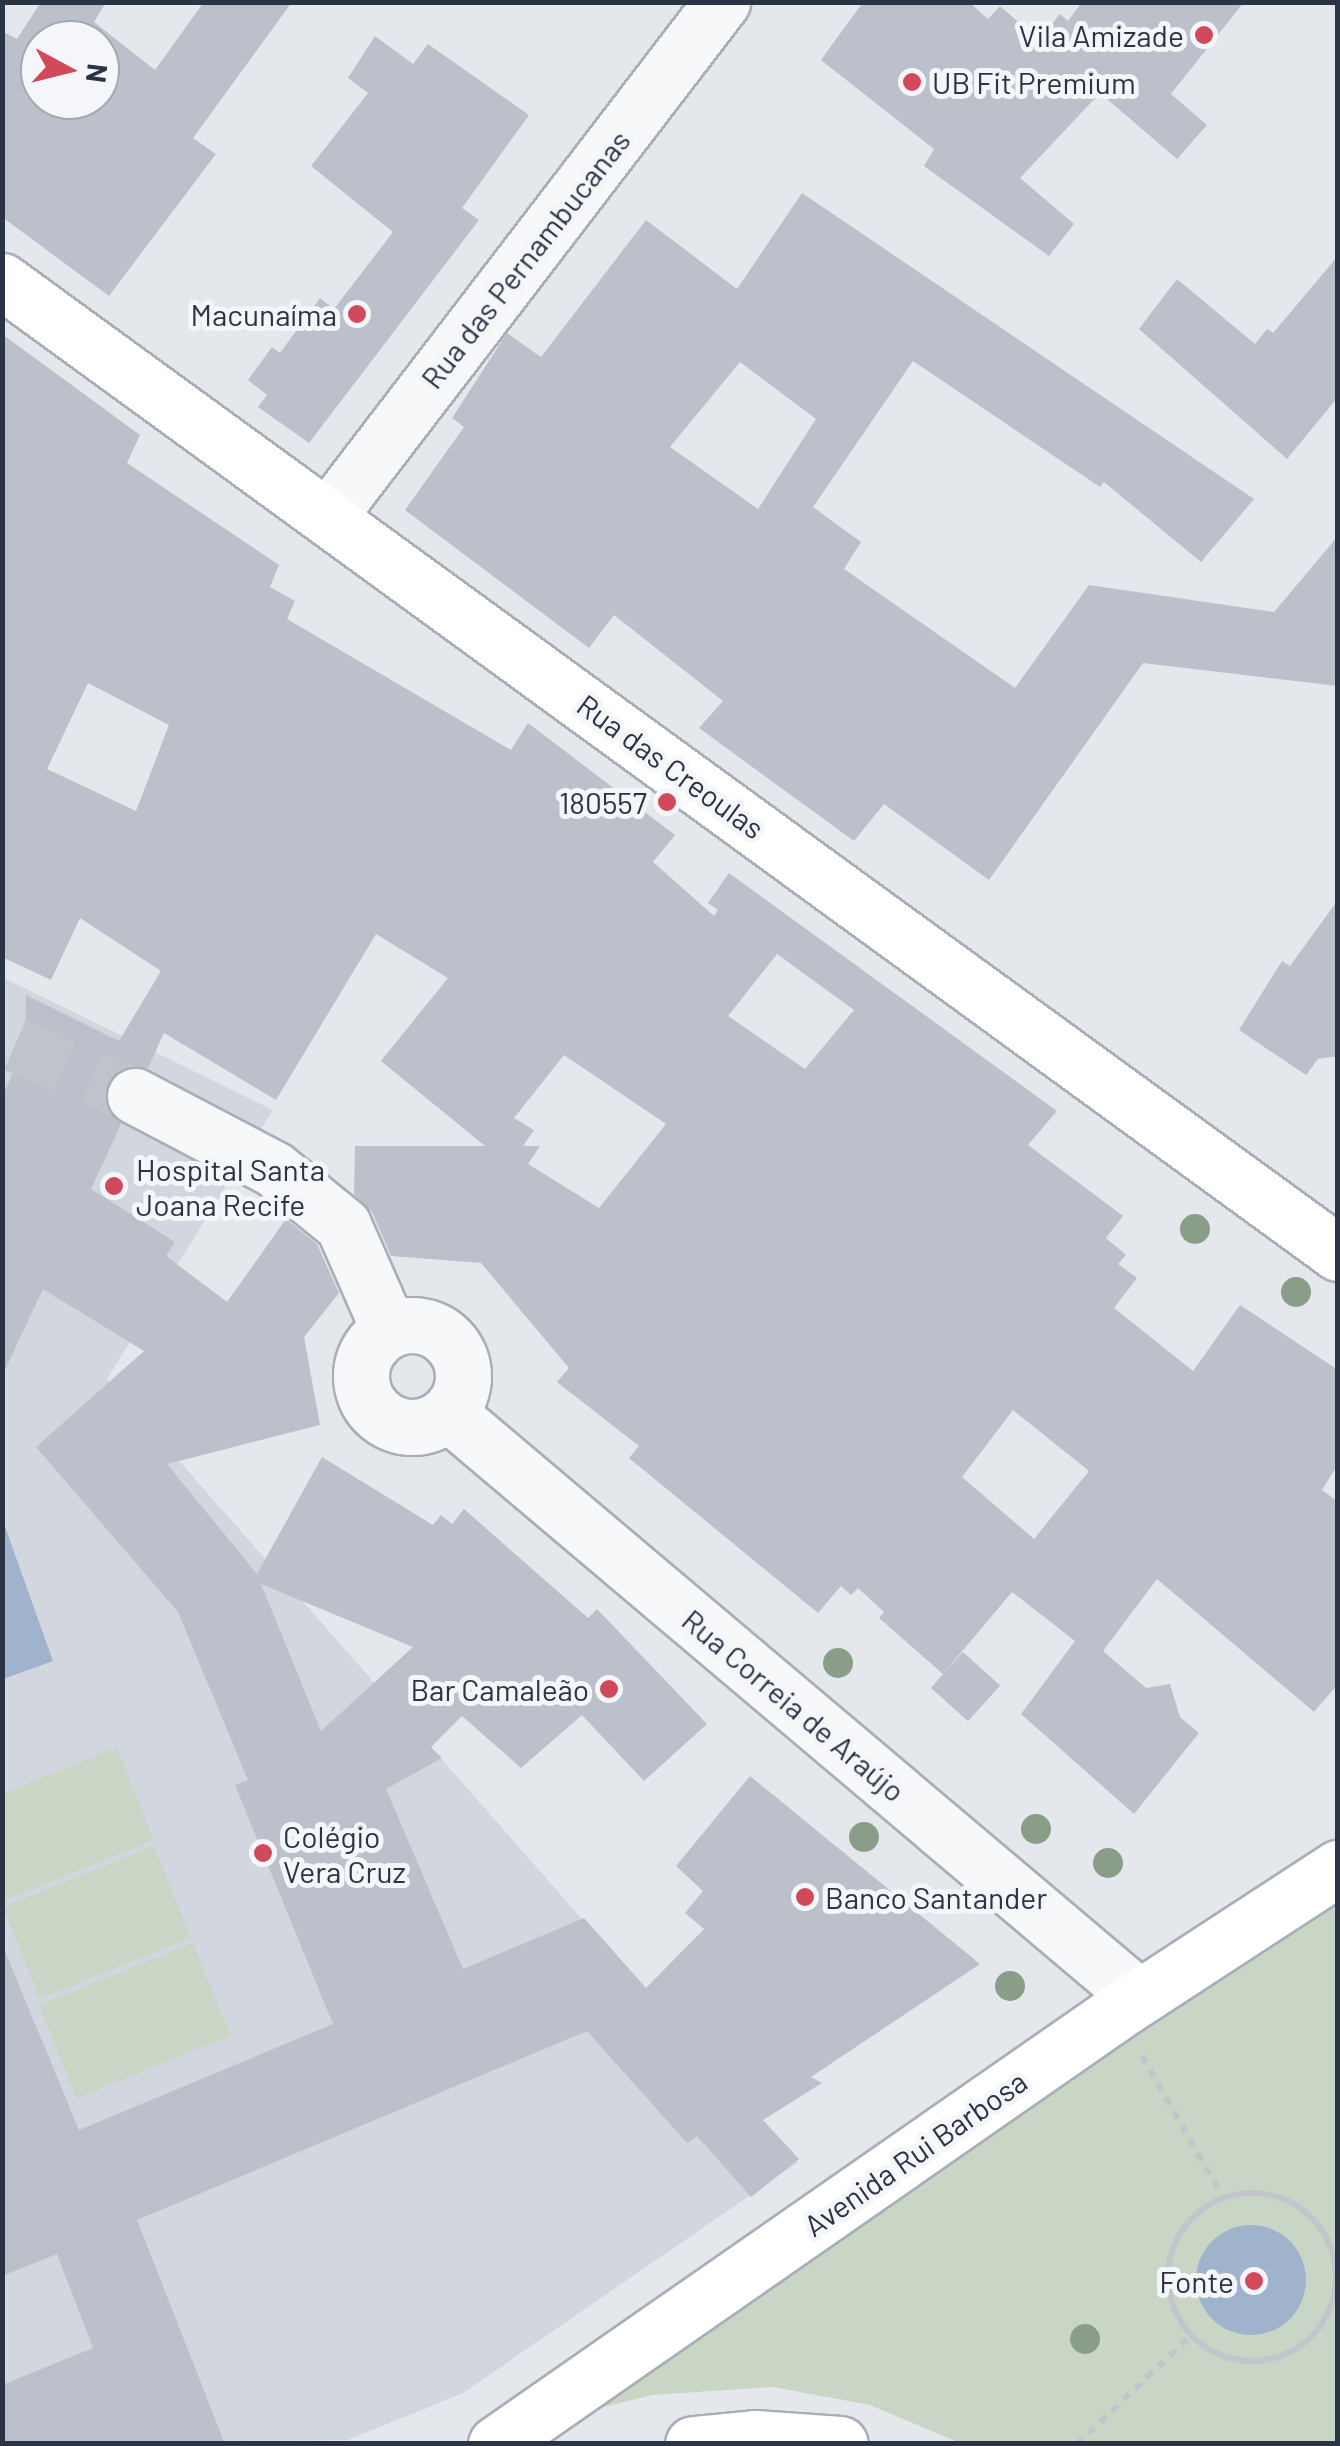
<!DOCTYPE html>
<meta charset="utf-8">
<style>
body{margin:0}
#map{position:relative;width:1340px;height:2446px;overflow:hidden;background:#e4e7ec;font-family:Barlow,sans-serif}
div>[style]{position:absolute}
.built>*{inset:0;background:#d2d6de}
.green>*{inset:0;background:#c9d6c5;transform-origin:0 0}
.water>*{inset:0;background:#9fb4cc}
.round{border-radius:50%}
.building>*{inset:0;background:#bbc0ca;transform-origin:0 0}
.minor-tunnel>*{height:55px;margin-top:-27.5px;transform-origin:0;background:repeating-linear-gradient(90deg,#bfc3cb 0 55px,transparent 0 83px)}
.path>*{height:6px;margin-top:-3px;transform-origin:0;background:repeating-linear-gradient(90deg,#c2c5cb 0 8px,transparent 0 16px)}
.path>.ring{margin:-3px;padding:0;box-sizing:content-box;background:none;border:6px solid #c2c5cb;border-radius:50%}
.roads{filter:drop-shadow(2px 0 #a9aeb7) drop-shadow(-2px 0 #a9aeb7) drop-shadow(0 2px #a9aeb7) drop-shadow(0 -2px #a9aeb7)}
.minor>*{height:55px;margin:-27.5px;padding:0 27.5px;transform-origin:27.5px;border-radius:27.5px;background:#f7f8fa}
.minor>.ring{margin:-27.5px;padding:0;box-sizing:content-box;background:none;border:55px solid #f7f8fa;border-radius:50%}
.major>*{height:55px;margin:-27.5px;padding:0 27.5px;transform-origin:27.5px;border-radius:27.5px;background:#fff}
.trees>*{width:30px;height:30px;margin:-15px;border-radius:50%;background:#899d89}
.dots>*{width:28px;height:28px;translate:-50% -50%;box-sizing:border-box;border:5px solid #f4f6f9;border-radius:50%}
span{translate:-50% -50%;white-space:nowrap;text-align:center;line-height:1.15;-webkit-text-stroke:10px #f4f6f9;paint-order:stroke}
.poi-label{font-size:30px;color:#2b3445}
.right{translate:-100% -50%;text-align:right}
.left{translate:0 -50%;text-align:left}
.street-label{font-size:30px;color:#2b3445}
.frame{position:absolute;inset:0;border:5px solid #2b3445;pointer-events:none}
.north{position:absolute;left:20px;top:20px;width:100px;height:100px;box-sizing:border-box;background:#f4f6f9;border:2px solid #a4a8b1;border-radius:50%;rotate:97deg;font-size:28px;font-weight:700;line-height:40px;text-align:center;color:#2b3445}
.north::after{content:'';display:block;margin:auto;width:35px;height:45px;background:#d1495b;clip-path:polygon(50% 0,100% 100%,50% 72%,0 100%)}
</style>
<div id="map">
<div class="built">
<div style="clip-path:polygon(2px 977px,273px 1110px,107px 1379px,797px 2163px,463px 2393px,348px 2440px,3px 2443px)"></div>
</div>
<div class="green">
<div style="clip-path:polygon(117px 1747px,154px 1840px,3px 1901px,3px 1794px)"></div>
<div style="left:154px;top:1846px;width:99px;height:163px;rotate:68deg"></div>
<div style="clip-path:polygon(1337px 1896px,1337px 2443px,960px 2443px,870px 2405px,773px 2387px,652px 2395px,568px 2416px)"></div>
<div style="left:193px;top:1943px;width:100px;height:166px;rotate:68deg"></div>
</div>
<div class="water">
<div style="clip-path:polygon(3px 1521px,53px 1661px,3px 1679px,2px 1679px)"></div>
<div class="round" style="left:1196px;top:2225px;width:110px;height:110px"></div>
</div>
<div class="building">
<div style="clip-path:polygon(evenodd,41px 2px,106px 2px,94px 22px,155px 70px,204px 2px,292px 2px,193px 138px,216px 154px,109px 296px,2px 217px,2px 31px,17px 39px,41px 2px,40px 40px,100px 40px,100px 100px,40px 100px,40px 40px)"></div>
<div style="clip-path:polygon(863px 2px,969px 2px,988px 19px,1000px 6px,1039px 40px,1060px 14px,1068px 21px,1082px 2px,1244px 2px,1171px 94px,1207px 125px,1177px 159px,1100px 93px,1020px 178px,1074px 224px,1049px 256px,924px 166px,934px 149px,821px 60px)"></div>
<div style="clip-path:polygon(375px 36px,413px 64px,428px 44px,529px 115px,462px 208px,479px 220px,309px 443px,258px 407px,267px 395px,248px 380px,272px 347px,280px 353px,320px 298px,334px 309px,393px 232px,311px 166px,368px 93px,348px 78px)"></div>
<div style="clip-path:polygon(evenodd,802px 193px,1254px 499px,1201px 562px,1104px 482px,1100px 487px,913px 361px,813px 507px,861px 542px,844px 569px,1015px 688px,1089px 585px,1274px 612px,1338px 536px,1338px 686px,1143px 663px,989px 880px,884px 804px,854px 841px,699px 728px,723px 701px,614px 615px,589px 648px,405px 510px,464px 427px,452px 418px,507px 333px,541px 357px,646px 220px,737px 289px,802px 193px,740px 362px,816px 419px,758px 509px,670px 447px,740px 362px)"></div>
<div style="clip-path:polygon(1338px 256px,1338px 397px,1287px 459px,1139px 329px,1177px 279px,1255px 344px,1267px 329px,1273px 333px)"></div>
<div style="clip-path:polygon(evenodd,2px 334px,140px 435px,127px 463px,279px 565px,270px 587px,295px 601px,287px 619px,511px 750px,528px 723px,675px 835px,653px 862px,714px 916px,718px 910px,708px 903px,729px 873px,1057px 1111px,1028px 1145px,1123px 1216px,1106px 1238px,1126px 1255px,1118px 1264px,1137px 1278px,1114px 1308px,1193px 1371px,1240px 1305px,1338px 1370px,1338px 1464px,1322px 1490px,1338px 1502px,1338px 1684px,1314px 1712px,1157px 1579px,1103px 1651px,1146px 1688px,1170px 1684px,1180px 1717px,1199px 1733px,1134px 1814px,1021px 1714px,1075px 1641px,1012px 1592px,943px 1674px,879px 1618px,884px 1612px,858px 1588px,851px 1595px,841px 1586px,818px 1613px,629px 1458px,639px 1446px,557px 1382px,569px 1368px,481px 1263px,391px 1256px,372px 1212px,354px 1194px,355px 1146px,485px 1146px,381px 1061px,448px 978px,376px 934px,276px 1100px,164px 1033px,148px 1068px,118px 1070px,104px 1098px,121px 1124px,91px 1189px,175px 1242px,166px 1256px,227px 1302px,286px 1219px,317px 1244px,339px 1293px,304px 1337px,320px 1425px,167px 1464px,257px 1574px,322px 1457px,433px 1525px,441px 1515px,452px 1524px,464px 1509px,588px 1618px,597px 1609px,707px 1724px,644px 1781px,582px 1715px,521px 1768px,462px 1716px,431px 1747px,442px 1758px,386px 1789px,463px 1969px,584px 1918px,646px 1988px,704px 1929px,685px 1913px,703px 1891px,676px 1866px,750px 1776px,980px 1964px,811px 2077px,822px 2083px,763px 2120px,799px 2159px,751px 2197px,697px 2136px,687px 2143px,587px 2031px,137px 2220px,225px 2444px,2px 2444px,2px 2385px,93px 2348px,57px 2254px,2px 2276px,2px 1944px,79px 2130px,333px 2024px,235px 1785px,248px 1780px,178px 1612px,36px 1447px,144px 1351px,43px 1289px,2px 1376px,2px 1096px,25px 1048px,26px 995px,119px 1041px,161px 971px,80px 918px,51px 980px,2px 957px,2px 334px,88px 683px,169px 725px,136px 811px,47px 769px,88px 683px,2px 334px,777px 954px,854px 1010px,805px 1069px,728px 1016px,777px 954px,2px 334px,564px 1055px,666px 1124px,599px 1208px,528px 1164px,540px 1146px,523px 1146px,534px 1130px,514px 1118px,564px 1055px,2px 334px,1013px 1410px,1089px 1471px,1034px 1539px,962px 1477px,1013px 1410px,2px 334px,261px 1584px,413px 1647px,321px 1731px,261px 1584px)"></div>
<div style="clip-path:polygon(1338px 900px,1338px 1056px,1318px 1059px,1306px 1075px,1239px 1030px,1282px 961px,1290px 966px)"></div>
<div style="left:963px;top:1652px;width:50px;height:48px;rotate:42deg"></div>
</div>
<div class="minor-tunnel">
<div style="left:15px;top:1044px;width:131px;rotate:23.4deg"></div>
</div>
<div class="path">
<div style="left:1142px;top:2056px;width:165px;rotate:60.2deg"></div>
<div class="ring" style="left:1168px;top:2193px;width:162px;height:162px"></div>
<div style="left:1077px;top:2444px;width:158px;rotate:-43.5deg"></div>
</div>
<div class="roads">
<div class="minor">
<div style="left:328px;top:516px;width:648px;rotate:-52.53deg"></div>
<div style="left:135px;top:1096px;width:157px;rotate:27.7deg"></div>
<div style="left:274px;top:1169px;width:89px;rotate:39.1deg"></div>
<div style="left:343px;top:1225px;width:115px;rotate:66.3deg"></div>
<div class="ring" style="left:361px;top:1325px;width:47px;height:47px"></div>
<div style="left:448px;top:1413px;width:905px;rotate:40.2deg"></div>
</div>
<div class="major">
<div style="left:2px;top:281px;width:1652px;rotate:36.04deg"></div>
<div style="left:496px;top:2444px;width:756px;rotate:-34.82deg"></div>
<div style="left:1117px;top:2012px;width:264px;rotate:-33.1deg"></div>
<div style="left:693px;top:2444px;width:62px;rotate:-5.5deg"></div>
<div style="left:755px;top:2438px;width:85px;rotate:4deg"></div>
</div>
</div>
<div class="trees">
<div style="left:1195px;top:1229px"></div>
<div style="left:1296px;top:1292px"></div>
<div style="left:838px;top:1663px"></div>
<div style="left:1036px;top:1829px"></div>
<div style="left:864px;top:1837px"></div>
<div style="left:1108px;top:1863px"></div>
<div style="left:1010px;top:1986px"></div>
<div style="left:1085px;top:2339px"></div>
</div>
<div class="dots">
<div style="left:1204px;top:35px;background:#d1495b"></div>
<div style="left:912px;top:82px;background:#d1495b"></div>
<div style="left:357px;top:314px;background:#d1495b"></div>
<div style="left:667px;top:802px;background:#d1495b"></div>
<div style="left:114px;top:1186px;background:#d1495b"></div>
<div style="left:609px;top:1689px;background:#d1495b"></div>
<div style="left:263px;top:1853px;background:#d1495b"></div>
<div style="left:805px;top:1897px;background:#d1495b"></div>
<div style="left:1254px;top:2281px;background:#d1495b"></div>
</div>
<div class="poi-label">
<span class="right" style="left:1184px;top:35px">Vila Amizade</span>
<span class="left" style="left:932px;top:82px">UB Fit Premium</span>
<span class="right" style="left:337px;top:314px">Macunaíma</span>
<span class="right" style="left:647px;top:802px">180557</span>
<span class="left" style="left:136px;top:1186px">Hospital Santa<br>Joana Recife</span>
<span class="right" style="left:589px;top:1689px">Bar Camaleão</span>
<span class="left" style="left:283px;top:1853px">Colégio<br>Vera Cruz</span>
<span class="left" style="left:825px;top:1897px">Banco Santander</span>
<span class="right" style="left:1234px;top:2281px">Fonte</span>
</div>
<div class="street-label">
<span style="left:525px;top:259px;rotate:-52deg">Rua das Pernambucanas</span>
<span style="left:671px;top:766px;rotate:36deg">Rua das Creoulas</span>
<span style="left:794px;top:1705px;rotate:40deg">Rua Correia de Araújo</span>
<span style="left:915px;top:2153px;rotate:-35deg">Avenida Rui Barbosa</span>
</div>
<div class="frame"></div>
<div class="north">N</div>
</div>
